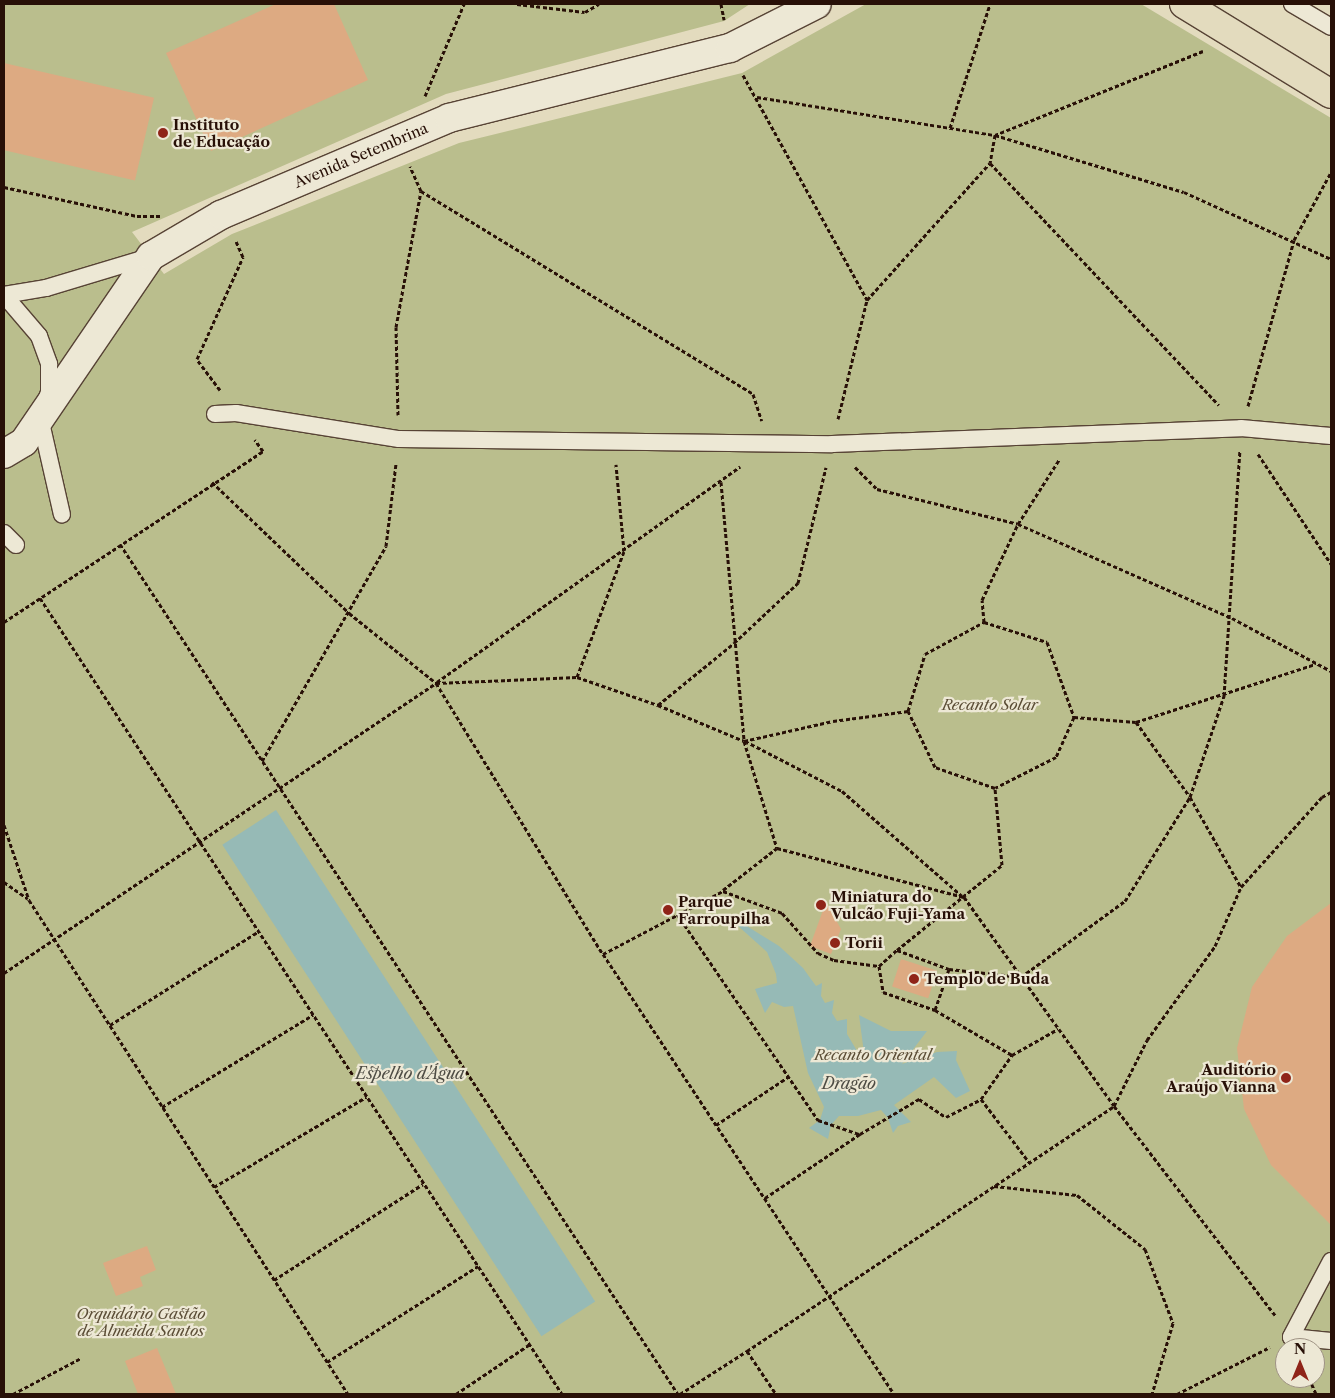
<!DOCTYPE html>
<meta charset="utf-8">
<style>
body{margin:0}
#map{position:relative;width:1335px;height:1398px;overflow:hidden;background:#e3dbbe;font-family:"Libre Caslon Text",serif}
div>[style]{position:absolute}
.green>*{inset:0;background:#babe8d}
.water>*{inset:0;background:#96bab6;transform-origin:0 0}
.building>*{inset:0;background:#ddaa82;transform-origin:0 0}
.path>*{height:3px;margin-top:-1.5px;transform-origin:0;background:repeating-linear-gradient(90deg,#281007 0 4px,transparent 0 6.5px)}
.roads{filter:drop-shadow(1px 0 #574335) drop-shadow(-1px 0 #574335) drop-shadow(0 1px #574335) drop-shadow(0 -1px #574335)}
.lane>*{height:16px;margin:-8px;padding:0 8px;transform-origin:8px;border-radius:8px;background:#ede8d5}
.secondary>*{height:28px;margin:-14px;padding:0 14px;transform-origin:14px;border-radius:14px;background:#ede8d5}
.primary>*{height:28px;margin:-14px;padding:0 14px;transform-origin:14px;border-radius:14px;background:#e3dbbe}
.dots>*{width:14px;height:14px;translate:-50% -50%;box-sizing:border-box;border:2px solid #ede8d5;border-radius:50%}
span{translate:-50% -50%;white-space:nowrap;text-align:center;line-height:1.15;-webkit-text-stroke:4.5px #ede8d5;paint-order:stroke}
.poi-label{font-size:15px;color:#281007;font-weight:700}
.left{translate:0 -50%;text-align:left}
.right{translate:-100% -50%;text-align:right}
.street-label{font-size:15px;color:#281007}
.park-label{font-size:15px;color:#5b4d36;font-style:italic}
.water-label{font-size:16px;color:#4e4c44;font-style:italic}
.frame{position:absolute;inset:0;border:5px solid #281007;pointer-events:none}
.north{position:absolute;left:1275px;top:1338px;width:50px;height:50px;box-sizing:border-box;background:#ede8d5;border:1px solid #9e9283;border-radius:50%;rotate:0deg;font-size:14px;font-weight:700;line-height:20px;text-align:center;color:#281007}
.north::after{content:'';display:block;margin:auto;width:18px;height:22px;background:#8f2418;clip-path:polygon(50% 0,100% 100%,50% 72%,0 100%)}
</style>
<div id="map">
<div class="green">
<div style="clip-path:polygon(evenodd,4px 4px,750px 4px,724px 21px,446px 94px,132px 232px,164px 274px,232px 234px,459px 143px,742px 73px,866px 4px,1141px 4px,1331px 118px,1331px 1394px,4px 1394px,4px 4px,1285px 1348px,1315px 1348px,1315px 1378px,1285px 1378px,1285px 1348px)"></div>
</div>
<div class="water">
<div style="left:276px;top:810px;width:586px;height:64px;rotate:57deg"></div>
<div style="clip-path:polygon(737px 925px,745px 925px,779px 946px,803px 968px,816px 986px,822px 983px,821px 996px,825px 1003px,834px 1000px,832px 1013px,837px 1021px,847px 1019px,847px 1034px,857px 1051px,864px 1053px,859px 1015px,891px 1031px,927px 1031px,902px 1064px,937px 1052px,957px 1051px,956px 1060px,970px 1091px,956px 1098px,934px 1077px,894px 1105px,911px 1122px,898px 1126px,893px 1133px,888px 1118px,881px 1110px,858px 1116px,839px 1116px,831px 1125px,828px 1139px,809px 1128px,820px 1120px,824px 1107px,808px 1073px,793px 1006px,784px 1007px,772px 1002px,765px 1013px,755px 989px,777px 983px,776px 974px,767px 952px)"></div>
</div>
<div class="building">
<div style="clip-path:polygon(276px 4px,334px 4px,368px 80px,211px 151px,166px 53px)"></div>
<div style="left:4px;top:63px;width:154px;height:85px;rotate:13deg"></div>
<div style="clip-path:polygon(826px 902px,841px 929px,831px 954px,810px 946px)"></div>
<div style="clip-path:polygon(1331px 903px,1331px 1225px,1271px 1165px,1244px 1109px,1237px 1048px,1252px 987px,1287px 936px)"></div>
<div style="left:901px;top:959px;width:38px;height:29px;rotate:18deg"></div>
<div style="clip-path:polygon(147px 1246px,156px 1270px,140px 1277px,143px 1286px,116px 1296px,103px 1263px)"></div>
<div style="clip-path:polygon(157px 1348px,176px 1394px,138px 1394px,125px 1361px)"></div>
</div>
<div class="path">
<div style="left:517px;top:4px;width:68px;rotate:6.7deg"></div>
<div style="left:585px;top:12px;width:16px;rotate:-30deg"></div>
<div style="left:721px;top:4px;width:16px;rotate:79deg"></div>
<div style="left:1203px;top:51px;width:224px;rotate:158deg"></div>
<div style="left:995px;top:135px;width:28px;rotate:100deg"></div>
<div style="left:990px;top:163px;width:333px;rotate:46.6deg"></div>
<div style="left:743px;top:75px;width:257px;rotate:61.1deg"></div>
<div style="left:425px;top:96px;width:100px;rotate:-67deg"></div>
<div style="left:757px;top:97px;width:241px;rotate:9.1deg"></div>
<div style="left:995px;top:135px;width:197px;rotate:16.8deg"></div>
<div style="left:1184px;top:192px;width:162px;rotate:24.5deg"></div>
<div style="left:950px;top:128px;width:130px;rotate:-72.1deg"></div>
<div style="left:4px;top:187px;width:136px;rotate:12.3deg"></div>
<div style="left:137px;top:216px;width:23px"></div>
<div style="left:421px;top:191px;width:389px;rotate:31.4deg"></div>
<div style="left:753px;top:394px;width:28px;rotate:72deg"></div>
<div style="left:220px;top:390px;width:39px;rotate:-127deg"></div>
<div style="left:197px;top:359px;width:112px;rotate:-65.7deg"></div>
<div style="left:243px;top:257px;width:17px;rotate:-114deg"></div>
<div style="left:1248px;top:406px;width:172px;rotate:-74.5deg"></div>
<div style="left:1294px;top:240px;width:77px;rotate:-61.4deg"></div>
<div style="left:398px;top:415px;width:88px;rotate:-91.3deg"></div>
<div style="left:396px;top:327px;width:138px;rotate:-79.6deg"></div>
<div style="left:421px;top:191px;width:27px;rotate:-114deg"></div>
<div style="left:838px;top:419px;width:122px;rotate:-76.3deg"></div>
<div style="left:867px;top:300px;width:184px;rotate:-48.1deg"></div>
<div style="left:1258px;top:454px;width:132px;rotate:56.4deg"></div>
<div style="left:855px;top:467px;width:31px;rotate:45deg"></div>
<div style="left:877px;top:489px;width:145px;rotate:13.9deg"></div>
<div style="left:1018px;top:524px;width:234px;rotate:23.7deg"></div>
<div style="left:1232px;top:618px;width:112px;rotate:28.2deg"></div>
<div style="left:212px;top:482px;width:190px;rotate:43.7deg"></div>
<div style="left:349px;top:613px;width:112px;rotate:38.8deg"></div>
<div style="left:436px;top:683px;width:318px;rotate:58.4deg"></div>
<div style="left:603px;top:954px;width:528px;rotate:56.52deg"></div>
<div style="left:721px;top:482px;width:260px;rotate:84.9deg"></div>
<div style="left:120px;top:544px;width:1017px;rotate:56.72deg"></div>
<div style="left:40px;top:598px;width:952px;rotate:56.74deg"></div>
<div style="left:4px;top:622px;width:310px;rotate:-33.4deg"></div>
<div style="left:263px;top:451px;width:14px;rotate:-126deg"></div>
<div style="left:984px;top:622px;width:66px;rotate:17.6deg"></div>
<div style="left:1047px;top:642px;width:80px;rotate:70.2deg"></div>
<div style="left:1074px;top:717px;width:44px;rotate:114.2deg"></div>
<div style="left:1056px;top:757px;width:68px;rotate:153.1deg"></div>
<div style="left:995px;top:788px;width:64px;rotate:-160.7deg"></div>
<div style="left:935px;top:767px;width:62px;rotate:-115.7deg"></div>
<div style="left:908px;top:711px;width:59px;rotate:-73.4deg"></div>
<div style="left:925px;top:654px;width:67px;rotate:-28.5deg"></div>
<div style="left:984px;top:622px;width:22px;rotate:-95deg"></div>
<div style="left:982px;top:600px;width:84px;rotate:-64.7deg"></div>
<div style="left:1018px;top:524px;width:76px;rotate:-57.4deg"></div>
<div style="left:577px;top:677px;width:134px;rotate:-69.5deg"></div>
<div style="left:624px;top:551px;width:87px;rotate:-95.3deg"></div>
<div style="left:437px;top:682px;width:372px;rotate:-35.4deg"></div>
<div style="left:658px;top:705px;width:98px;rotate:-39.2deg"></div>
<div style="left:734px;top:643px;width:88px;rotate:-43.2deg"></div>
<div style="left:798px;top:583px;width:119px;rotate:-76.4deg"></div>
<div style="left:1074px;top:717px;width:62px;rotate:4.6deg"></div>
<div style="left:1136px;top:722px;width:92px;rotate:54.2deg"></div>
<div style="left:1190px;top:797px;width:103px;rotate:60.5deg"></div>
<div style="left:1136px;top:722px;width:189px;rotate:-17.9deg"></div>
<div style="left:744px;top:741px;width:91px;rotate:-12.7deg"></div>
<div style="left:833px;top:721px;width:76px;rotate:-7.6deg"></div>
<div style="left:745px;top:741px;width:109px;rotate:27.3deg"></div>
<div style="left:842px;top:791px;width:159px;rotate:41.2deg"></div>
<div style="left:262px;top:761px;width:248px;rotate:-60deg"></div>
<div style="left:386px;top:546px;width:84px;rotate:-83.1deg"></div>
<div style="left:4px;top:825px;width:79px;rotate:71.6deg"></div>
<div style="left:29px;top:900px;width:588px;rotate:57.15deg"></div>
<div style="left:4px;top:882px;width:29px;rotate:35deg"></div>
<div style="left:723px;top:890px;width:68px;rotate:-37.9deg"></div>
<div style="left:677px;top:914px;width:250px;rotate:55.6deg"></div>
<div style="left:818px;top:1120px;width:43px;rotate:18.9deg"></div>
<div style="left:897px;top:950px;width:135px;rotate:-39deg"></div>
<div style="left:1002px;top:865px;width:77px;rotate:-95.2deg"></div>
<div style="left:603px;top:954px;width:136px;rotate:-27.7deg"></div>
<div style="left:723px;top:891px;width:63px;rotate:20.4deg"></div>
<div style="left:782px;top:913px;width:54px;rotate:48deg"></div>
<div style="left:818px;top:953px;width:17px;rotate:24deg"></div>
<div style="left:834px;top:960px;width:45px;rotate:7.6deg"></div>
<div style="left:879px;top:966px;width:26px;rotate:81deg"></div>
<div style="left:883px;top:992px;width:55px;rotate:19.1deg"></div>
<div style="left:935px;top:1010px;width:89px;rotate:30.3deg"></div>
<div style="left:879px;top:966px;width:24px;rotate:-42deg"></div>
<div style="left:897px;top:950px;width:55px;rotate:20.1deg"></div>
<div style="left:949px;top:969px;width:43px;rotate:108.9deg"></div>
<div style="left:949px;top:969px;width:72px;rotate:6.3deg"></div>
<div style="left:1021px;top:977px;width:129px;rotate:-36.2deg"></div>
<div style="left:1125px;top:901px;width:123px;rotate:-58deg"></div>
<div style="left:1190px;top:797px;width:107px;rotate:-71.4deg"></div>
<div style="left:1224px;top:696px;width:246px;rotate:-86.3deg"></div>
<div style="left:4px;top:973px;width:520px;rotate:-33.87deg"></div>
<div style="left:436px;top:683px;width:141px;rotate:-2.4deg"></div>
<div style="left:577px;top:677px;width:86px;rotate:19.1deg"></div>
<div style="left:658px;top:705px;width:93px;rotate:22.7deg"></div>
<div style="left:744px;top:741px;width:112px;rotate:72.9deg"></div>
<div style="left:777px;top:848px;width:193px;rotate:14.7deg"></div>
<div style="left:964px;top:897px;width:257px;rotate:54.3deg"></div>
<div style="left:1114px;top:1106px;width:264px;rotate:52.4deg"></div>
<div style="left:110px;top:1025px;width:176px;rotate:-32.2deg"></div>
<div style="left:981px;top:1099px;width:54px;rotate:-54.8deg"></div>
<div style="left:1012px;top:1055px;width:53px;rotate:-29.5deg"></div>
<div style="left:162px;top:1107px;width:177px;rotate:-31.4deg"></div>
<div style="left:716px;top:1125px;width:87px;rotate:-33.7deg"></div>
<div style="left:994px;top:1186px;width:83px;rotate:6.2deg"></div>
<div style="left:1077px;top:1195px;width:87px;rotate:38.5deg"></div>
<div style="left:1145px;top:1249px;width:79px;rotate:69.3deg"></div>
<div style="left:1173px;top:1323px;width:74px;rotate:106.5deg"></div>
<div style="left:214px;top:1187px;width:177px;rotate:-30.6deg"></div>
<div style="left:765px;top:1198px;width:115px;rotate:-34deg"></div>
<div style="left:860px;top:1134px;width:69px;rotate:-30.7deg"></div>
<div style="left:919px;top:1099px;width:32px;rotate:34deg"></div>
<div style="left:946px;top:1117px;width:39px;rotate:-27deg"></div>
<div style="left:981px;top:1099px;width:79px;rotate:52.7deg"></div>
<div style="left:274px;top:1280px;width:177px;rotate:-32.8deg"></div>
<div style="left:747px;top:1351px;width:441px;rotate:-33.7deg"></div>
<div style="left:1114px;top:1106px;width:74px;rotate:-63.4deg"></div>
<div style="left:1147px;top:1040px;width:116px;rotate:-54.1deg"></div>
<div style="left:1215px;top:946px;width:64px;rotate:-66.2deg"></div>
<div style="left:1241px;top:887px;width:121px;rotate:-48deg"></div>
<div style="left:1322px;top:797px;width:10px;rotate:-29deg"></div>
<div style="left:327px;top:1362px;width:179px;rotate:-32.4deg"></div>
<div style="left:1309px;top:1378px;width:17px;rotate:66deg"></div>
<div style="left:13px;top:1394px;width:77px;rotate:-27.9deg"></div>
<div style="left:456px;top:1394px;width:89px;rotate:-34deg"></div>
<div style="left:680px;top:1394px;width:80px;rotate:-32.7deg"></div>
<div style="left:747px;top:1351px;width:52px;rotate:56deg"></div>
<div style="left:1177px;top:1394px;width:104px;rotate:-26.8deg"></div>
</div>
<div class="roads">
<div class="lane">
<div style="left:1292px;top:4px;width:45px;rotate:30.5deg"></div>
<div style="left:4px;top:295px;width:54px;rotate:49.5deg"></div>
<div style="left:39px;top:336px;width:30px;rotate:70deg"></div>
<div style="left:49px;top:364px;width:28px;rotate:90deg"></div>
<div style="left:49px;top:392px;width:28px;rotate:109deg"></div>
<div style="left:40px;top:418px;width:99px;rotate:77.2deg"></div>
<div style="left:4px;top:295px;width:43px;rotate:-9.5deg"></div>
<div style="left:46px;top:288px;width:108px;rotate:-16.8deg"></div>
<div style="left:215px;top:414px;width:21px;rotate:-3deg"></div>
<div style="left:236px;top:413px;width:165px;rotate:9.1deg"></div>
<div style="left:399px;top:439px;width:433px;rotate:0.7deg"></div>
<div style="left:832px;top:444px;width:409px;rotate:-2.2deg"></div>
<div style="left:1241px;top:428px;width:90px;rotate:5.1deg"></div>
<div style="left:4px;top:533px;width:17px;rotate:45deg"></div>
<div style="left:1331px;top:1261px;width:86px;rotate:117.8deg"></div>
<div style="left:1291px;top:1337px;width:40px;rotate:5.7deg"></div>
</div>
<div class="secondary">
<div style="left:4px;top:454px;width:23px;rotate:-31deg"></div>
<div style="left:24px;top:442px;width:225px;rotate:-55.7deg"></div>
<div style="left:151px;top:256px;width:81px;rotate:-30.4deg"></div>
<div style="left:221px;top:215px;width:248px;rotate:-23deg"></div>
<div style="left:449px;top:118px;width:290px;rotate:-14deg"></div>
<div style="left:730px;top:48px;width:97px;rotate:-26.8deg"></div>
</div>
<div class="primary">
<div style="left:1184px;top:4px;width:172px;rotate:31.5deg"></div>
</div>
</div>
<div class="dots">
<div style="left:163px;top:133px;background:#8f2418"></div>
<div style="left:821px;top:905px;background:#8f2418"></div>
<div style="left:668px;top:910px;background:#8f2418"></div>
<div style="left:835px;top:943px;background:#8f2418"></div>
<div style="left:914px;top:979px;background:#8f2418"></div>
<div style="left:1286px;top:1078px;background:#8f2418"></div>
</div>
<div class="poi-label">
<span class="left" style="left:173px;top:133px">Instituto<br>de Educação</span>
<span class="left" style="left:831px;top:905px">Miniatura do<br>Vulcão Fuji-Yama</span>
<span class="left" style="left:678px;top:910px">Parque<br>Farroupilha</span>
<span class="left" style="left:845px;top:943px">Torii</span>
<span class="left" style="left:924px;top:979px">Templo de Buda</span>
<span class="right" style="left:1276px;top:1078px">Auditório<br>Araújo Vianna</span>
</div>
<div class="street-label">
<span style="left:361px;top:155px;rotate:-23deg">Avenida Setembrina</span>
</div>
<div class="park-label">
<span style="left:990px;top:705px">Recanto Solar</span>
<span style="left:873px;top:1055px">Recanto Oriental</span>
<span style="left:141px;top:1322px">Orquidário Gastão<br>de Almeida Santos</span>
</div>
<div class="water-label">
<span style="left:410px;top:1073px">Espelho d'Água</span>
<span style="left:849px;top:1083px">Dragão</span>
</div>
<div class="frame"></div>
<div class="north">N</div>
</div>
